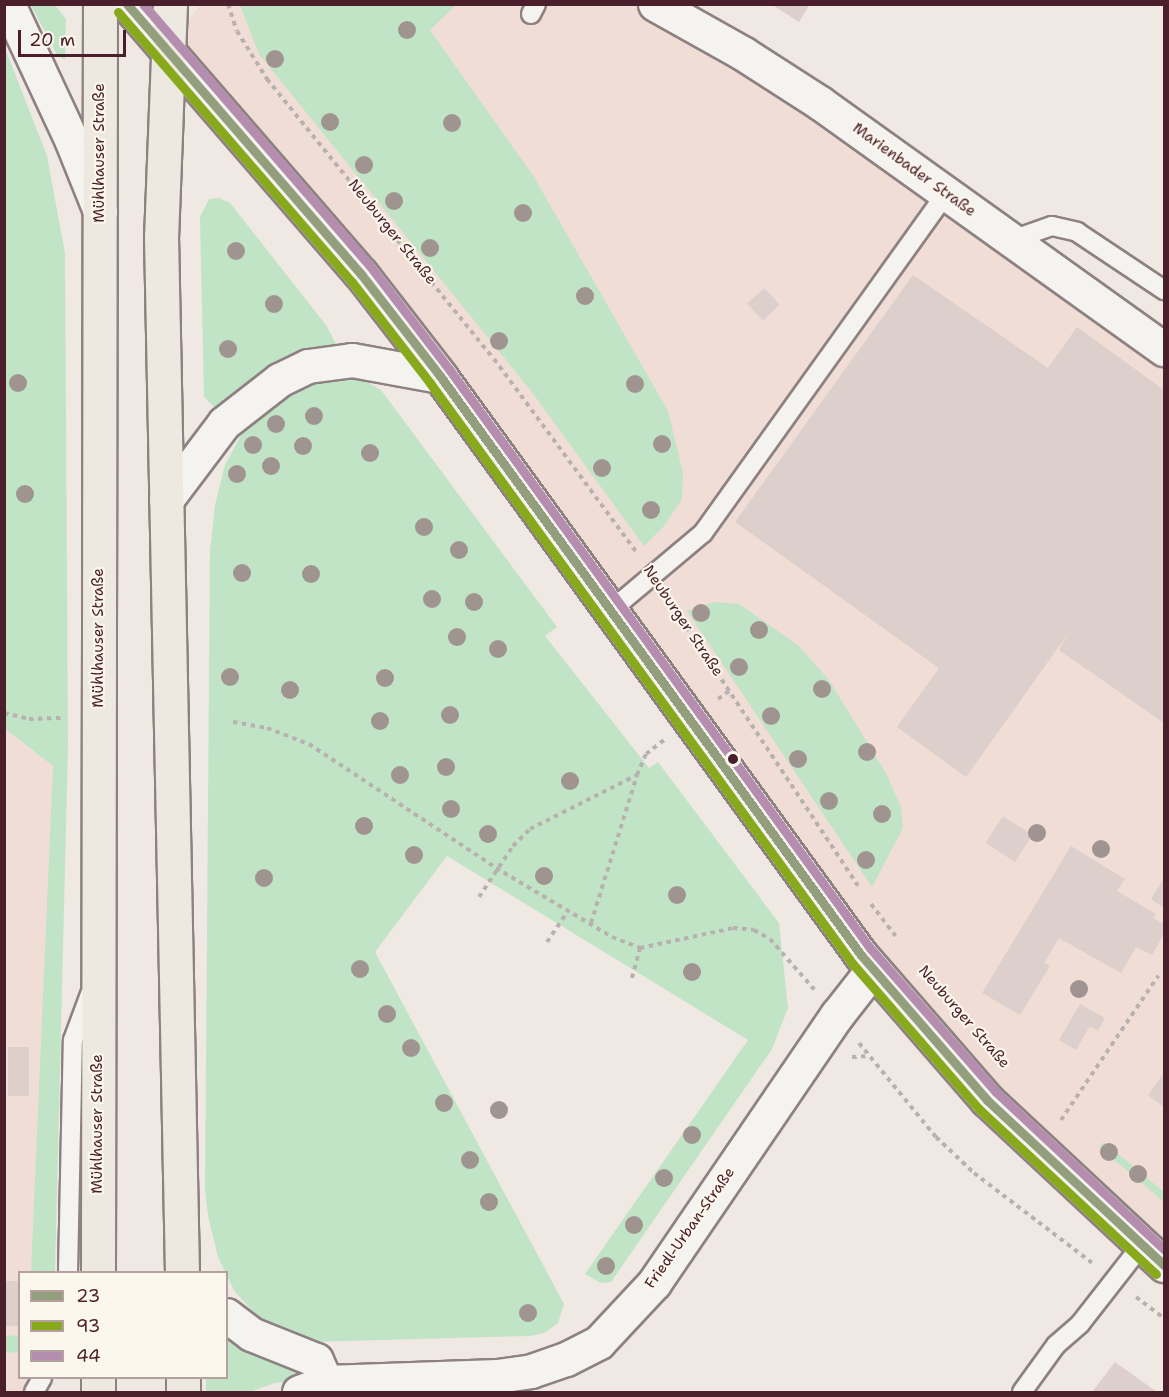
<!DOCTYPE html>
<meta charset="utf-8">
<style>
body{margin:0}
#map{position:relative;width:1169px;height:1397px;overflow:hidden;background:#f0e8e3;font-family:"Shantell Sans",sans-serif}
div>[style]{position:absolute}
.built>*{inset:0;background:#f0ddd6}
.green>*{inset:0;background:#c1e4c6}
.round{border-radius:50%}
.building>*{inset:0;background:#ddcfcb;transform-origin:0 0}
.path>*{height:4px;margin-top:-2px;transform-origin:0;background:repeating-linear-gradient(90deg,#b7b1af 0 4.5px,transparent 0 9px)}
.roads{filter:drop-shadow(2px 0 #8d8181) drop-shadow(-2px 0 #8d8181) drop-shadow(0 2px #8d8181) drop-shadow(0 -2px #8d8181)}
.lane>*{height:18px;margin:-9px;padding:0 9px;transform-origin:9px;border-radius:9px;background:#f5f3ef}
.street>*{height:33px;margin:-16.5px;padding:0 16.5px;transform-origin:16.5px;border-radius:16.5px;background:#f5f3ef}
.secondary>*{height:33px;margin:-16.5px;padding:0 16.5px;transform-origin:16.5px;border-radius:16.5px;background:#f5f3ef}
.primary>*{height:33px;margin:-16.5px;padding:0 16.5px;transform-origin:16.5px;border-radius:16.5px;background:#eee9e0}
.bus-1>*{height:9px;margin:-4.5px;padding:0 4.5px;transform-origin:4.5px;border-radius:4.5px;background:#939f7c}
.bus-2>*{height:9px;margin:-4.5px;padding:0 4.5px;transform-origin:4.5px;border-radius:4.5px;background:#89a91d}
.bus-3>*{height:9px;margin:-4.5px;padding:0 4.5px;transform-origin:4.5px;border-radius:4.5px;background:#b58dae}
.trees>*{width:18px;height:18px;margin:-9px;border-radius:50%;background:#a09490}
.dots>*{width:16px;height:16px;translate:-50% -50%;box-sizing:border-box;border:3px solid #fbf7ec;border-radius:50%}
span{translate:-50% -50%;white-space:nowrap;text-align:center;line-height:1.15;-webkit-text-stroke:4.5px #fbf7ec;paint-order:stroke}
.street-label{font-size:15px;color:#4a1f2b}
.frame{position:absolute;inset:0;border:6px solid #4a1f2b;pointer-events:none}
.legend{position:absolute;left:18px;top:1271px;width:210px;height:108px;box-sizing:border-box;background:#fbf7ec;border:2px solid #b4a19f;margin:0;padding:8px 10px;list-style:none;font-size:18px;color:#4a1f2b}
.legend li{display:flex;align-items:center;gap:12px;height:30px}
.legend b{width:30px;border:2px solid #b4a19f}
.scale{position:absolute;left:18px;top:30px;width:108px;height:27px;box-sizing:border-box;border:3px solid #4a1f2b;border-top:0;padding-left:8px;font-size:18px;line-height:21px;white-space:nowrap;color:#4a1f2b;-webkit-text-stroke:4px #fbf7ec;paint-order:stroke}
</style>
<div id="map">
<div class="built">
<div style="clip-path:polygon(200px 5px,655px 5px,1164px 349px,1164px 1265px,987px 1100px,610px 611px,166px 51px)"></div>
<div style="clip-path:polygon(4px 728px,53px 766px,43px 1272px,20px 1272px,20px 1378px,41px 1378px,41px 1392px,5px 1392px)"></div>
</div>
<div class="green">
<div style="clip-path:polygon(31px 5px,55px 5px,66px 19px,65px 60px,57px 55px)"></div>
<div style="clip-path:polygon(240px 5px,456px 5px,430px 30px,534px 177px,668px 411px,683px 473px,682px 499px,664px 526px,644px 546px,531px 391px,259px 54px)"></div>
<div style="clip-path:polygon(5px 48px,47px 156px,65px 253px,68px 745px,55px 1272px,31px 1272px,53px 766px,4px 728px)"></div>
<div style="clip-path:polygon(219px 198px,230px 203px,326px 325px,336px 344px,332px 350px,221px 409px,215px 408px,204px 397px,200px 217px,209px 199px)"></div>
<div style="clip-path:polygon(345px 378px,365px 381px,381px 390px,557px 627px,545px 636px,649px 768px,658px 762px,779px 923px,788px 1008px,772px 1049px,611px 1282px,601px 1283px,585px 1274px,748px 1040px,447px 856px,375px 952px,564px 1304px,558px 1323px,546px 1332px,531px 1336px,308px 1342px,262px 1321px,235px 1292px,218px 1257px,208px 1216px,205px 1190px,210px 552px,215px 505px,225px 465px,247px 424px,304px 384px)"></div>
<div style="clip-path:polygon(714px 602px,739px 604px,799px 646px,829px 680px,886px 773px,901px 807px,903px 828px,872px 887px,687px 611px)"></div>
<div style="clip-path:polygon(1104px 1142px,1164px 1192px,1164px 1202px,1099px 1147px)"></div>
<div class="round" style="left:3px;top:1335px;width:18px;height:18px"></div>
<div style="clip-path:polygon(227px 1336px,263px 1358px,306px 1365px,306px 1379px,275px 1383px,250px 1392px,206px 1392px,206px 1378px,226px 1378px)"></div>
</div>
<div class="building">
<div style="clip-path:polygon(771px 4px,810px 4px,799px 22px)"></div>
<div style="clip-path:polygon(913px 275px,1048px 368px,1077px 327px,1164px 390px,1164px 723px,1059px 650px,1067px 635px,966px 777px,897px 727px,939px 668px,735px 522px)"></div>
<div style="left:764px;top:288px;width:23px;height:23px;rotate:47deg"></div>
<div style="left:1003px;top:816px;width:35px;height:32px;rotate:33deg"></div>
<div style="clip-path:polygon(1071px 846px,1125px 879px,1117px 891px,1156px 914px,1153px 918px,1164px 924px,1164px 933px,1152px 955px,1136px 947px,1121px 973px,1059px 938px,1044px 963px,1050px 966px,1020px 1015px,982px 993px)"></div>
<div style="clip-path:polygon(1164px 878px,1164px 908px,1151px 899px)"></div>
<div style="clip-path:polygon(1080px 1004px,1105px 1018px,1098px 1031px,1090px 1026px,1076px 1050px,1059px 1040px)"></div>
<div style="left:8px;top:1047px;width:21px;height:49px"></div>
<div style="clip-path:polygon(1164px 1073px,1164px 1107px,1148px 1095px)"></div>
<div style="left:4px;top:1281px;width:16px;height:45px"></div>
<div style="clip-path:polygon(1115px 1362px,1157px 1392px,1092px 1392px)"></div>
</div>
<div class="path">
<div style="left:228px;top:4px;width:28px;rotate:72deg"></div>
<div style="left:237px;top:31px;width:57px;rotate:58deg"></div>
<div style="left:267px;top:79px;width:360px;rotate:51deg"></div>
<div style="left:494px;top:359px;width:242px;rotate:53.6deg"></div>
<div style="left:667px;top:597px;width:346px;rotate:56.5deg"></div>
<div style="left:718px;top:699px;width:14px;rotate:-36deg"></div>
<div style="left:4px;top:713px;width:26px;rotate:13deg"></div>
<div style="left:29px;top:719px;width:34px;rotate:-2deg"></div>
<div style="left:233px;top:722px;width:35px;rotate:10deg"></div>
<div style="left:267px;top:728px;width:45px;rotate:20.9deg"></div>
<div style="left:309px;top:744px;width:224px;rotate:33.5deg"></div>
<div style="left:496px;top:868px;width:135px;rotate:30.7deg"></div>
<div style="left:612px;top:937px;width:30px;rotate:21deg"></div>
<div style="left:640px;top:948px;width:95px;rotate:-12.1deg"></div>
<div style="left:733px;top:928px;width:21px;rotate:5deg"></div>
<div style="left:754px;top:930px;width:18px;rotate:29deg"></div>
<div style="left:770px;top:939px;width:67px;rotate:48.7deg"></div>
<div style="left:479px;top:897px;width:61px;rotate:-56.3deg"></div>
<div style="left:513px;top:846px;width:24px;rotate:-45deg"></div>
<div style="left:530px;top:829px;width:120px;rotate:-26.8deg"></div>
<div style="left:871px;top:904px;width:44px;rotate:52.4deg"></div>
<div style="left:591px;top:923px;width:155px;rotate:-72.7deg"></div>
<div style="left:637px;top:775px;width:23px;rotate:-67deg"></div>
<div style="left:646px;top:754px;width:23px;rotate:-38deg"></div>
<div style="left:547px;top:942px;width:37px;rotate:-56deg"></div>
<div style="left:632px;top:978px;width:31px;rotate:-75deg"></div>
<div style="left:859px;top:1043px;width:122px;rotate:50.7deg"></div>
<div style="left:936px;top:1137px;width:52px;rotate:43.5deg"></div>
<div style="left:974px;top:1173px;width:148px;rotate:37.3deg"></div>
<div style="left:852px;top:1057px;width:16px;rotate:-4deg"></div>
<div style="left:1061px;top:1120px;width:174px;rotate:-56deg"></div>
<div style="left:1136px;top:1297px;width:35px;rotate:37deg"></div>
</div>
<div class="roads">
<div class="lane">
<div style="left:531px;top:14px;width:11px;rotate:-63deg"></div>
<div style="left:1012px;top:240px;width:42px;rotate:-19.3deg"></div>
<div style="left:1052px;top:226px;width:26px;rotate:13deg"></div>
<div style="left:1077px;top:232px;width:105px;rotate:33.7deg"></div>
<div style="left:610px;top:611px;width:121px;rotate:-40deg"></div>
<div style="left:703px;top:533px;width:418px;rotate:-54.4deg"></div>
<div style="left:68px;top:1272px;width:232px;rotate:-88.8deg"></div>
<div style="left:73px;top:1040px;width:49px;rotate:-69.7deg"></div>
<div style="left:34px;top:1392px;width:16px;rotate:-60deg"></div>
<div style="left:1022px;top:1392px;width:58px;rotate:-54.1deg"></div>
<div style="left:1056px;top:1345px;width:32px;rotate:-41deg"></div>
<div style="left:1080px;top:1324px;width:99px;rotate:-52deg"></div>
</div>
<div class="street">
<div style="left:655px;top:4px;width:102px;rotate:29.3deg"></div>
<div style="left:744px;top:54px;width:90px;rotate:32.8deg"></div>
<div style="left:820px;top:103px;width:423px;rotate:35.6deg"></div>
<div style="left:226px;top:1315px;width:31px;rotate:37deg"></div>
<div style="left:251px;top:1334px;width:70px;rotate:21.8deg"></div>
<div style="left:316px;top:1360px;width:24px;rotate:66deg"></div>
<div style="left:326px;top:1382px;width:10px;rotate:90deg"></div>
<div style="left:299px;top:1392px;width:29px;rotate:-20deg"></div>
<div style="left:326px;top:1382px;width:171px;rotate:-2deg"></div>
<div style="left:497px;top:1376px;width:34px;rotate:-8deg"></div>
<div style="left:531px;top:1371px;width:37px;rotate:-19deg"></div>
<div style="left:566px;top:1359px;width:37px;rotate:-27deg"></div>
<div style="left:599px;top:1342px;width:81px;rotate:-47deg"></div>
<div style="left:654px;top:1283px;width:325px;rotate:-55.7deg"></div>
<div style="left:837px;top:1015px;width:58px;rotate:-52deg"></div>
</div>
<div class="secondary">
<div style="left:8px;top:4px;width:149px;rotate:65deg"></div>
<div style="left:71px;top:139px;width:78px;rotate:68.1deg"></div>
<div style="left:127px;top:4px;width:357px;rotate:49.1deg"></div>
<div style="left:361px;top:274px;width:129px;rotate:52.2deg"></div>
<div style="left:440px;top:376px;width:716px;rotate:53.98deg"></div>
<div style="left:861px;top:955px;width:192px;rotate:49deg"></div>
<div style="left:987px;top:1100px;width:242px;rotate:43deg"></div>
<div style="left:166px;top:500px;width:96px;rotate:-53deg"></div>
<div style="left:224px;top:423px;width:70px;rotate:-38deg"></div>
<div style="left:279px;top:380px;width:32px;rotate:-26deg"></div>
<div style="left:308px;top:366px;width:44px;rotate:-7.8deg"></div>
<div style="left:352px;top:360px;width:89px;rotate:10.3deg"></div>
</div>
<div class="primary">
<div style="left:170px;top:4px;width:232px;rotate:92.2deg"></div>
<div style="left:161px;top:236px;width:1036px;rotate:88.84deg"></div>
<div style="left:98px;top:1272px;width:1268px;rotate:-89.91deg"></div>
<div style="left:98px;top:1378px;width:14px;rotate:90deg"></div>
<div style="left:183px;top:1378px;width:14px;rotate:90deg"></div>
</div>
</div>
<div class="bus-1">
<div style="left:127px;top:4px;width:357px;rotate:49.1deg"></div>
<div style="left:361px;top:274px;width:129px;rotate:52.2deg"></div>
<div style="left:440px;top:376px;width:716px;rotate:53.98deg"></div>
<div style="left:861px;top:955px;width:192px;rotate:49deg"></div>
<div style="left:987px;top:1100px;width:242px;rotate:43deg"></div>
</div>
<div class="bus-2">
<div style="left:118px;top:12px;width:357px;rotate:49.1deg"></div>
<div style="left:352px;top:282px;width:128px;rotate:52.3deg"></div>
<div style="left:430px;top:383px;width:717px;rotate:53.96deg"></div>
<div style="left:852px;top:963px;width:194px;rotate:49deg"></div>
<div style="left:979px;top:1109px;width:242px;rotate:43deg"></div>
</div>
<div class="bus-3">
<div style="left:143px;top:4px;width:347px;rotate:49.1deg"></div>
<div style="left:370px;top:266px;width:130px;rotate:52.5deg"></div>
<div style="left:449px;top:369px;width:716px;rotate:53.98deg"></div>
<div style="left:870px;top:948px;width:191px;rotate:48.8deg"></div>
<div style="left:996px;top:1092px;width:230px;rotate:43.1deg"></div>
</div>
<div class="trees">
<div style="left:407px;top:30px"></div>
<div style="left:275px;top:59px"></div>
<div style="left:330px;top:122px"></div>
<div style="left:452px;top:123px"></div>
<div style="left:364px;top:165px"></div>
<div style="left:394px;top:201px"></div>
<div style="left:523px;top:213px"></div>
<div style="left:430px;top:248px"></div>
<div style="left:236px;top:251px"></div>
<div style="left:585px;top:296px"></div>
<div style="left:274px;top:304px"></div>
<div style="left:499px;top:341px"></div>
<div style="left:228px;top:349px"></div>
<div style="left:18px;top:383px"></div>
<div style="left:635px;top:384px"></div>
<div style="left:314px;top:416px"></div>
<div style="left:276px;top:424px"></div>
<div style="left:662px;top:444px"></div>
<div style="left:253px;top:445px"></div>
<div style="left:303px;top:446px"></div>
<div style="left:370px;top:453px"></div>
<div style="left:271px;top:466px"></div>
<div style="left:602px;top:468px"></div>
<div style="left:237px;top:474px"></div>
<div style="left:25px;top:494px"></div>
<div style="left:651px;top:510px"></div>
<div style="left:424px;top:527px"></div>
<div style="left:459px;top:550px"></div>
<div style="left:242px;top:573px"></div>
<div style="left:311px;top:574px"></div>
<div style="left:432px;top:599px"></div>
<div style="left:474px;top:602px"></div>
<div style="left:701px;top:613px"></div>
<div style="left:759px;top:630px"></div>
<div style="left:457px;top:637px"></div>
<div style="left:498px;top:649px"></div>
<div style="left:739px;top:667px"></div>
<div style="left:230px;top:677px"></div>
<div style="left:385px;top:678px"></div>
<div style="left:822px;top:689px"></div>
<div style="left:290px;top:690px"></div>
<div style="left:450px;top:715px"></div>
<div style="left:771px;top:716px"></div>
<div style="left:380px;top:721px"></div>
<div style="left:867px;top:752px"></div>
<div style="left:798px;top:759px"></div>
<div style="left:446px;top:767px"></div>
<div style="left:400px;top:775px"></div>
<div style="left:570px;top:781px"></div>
<div style="left:829px;top:801px"></div>
<div style="left:451px;top:809px"></div>
<div style="left:882px;top:814px"></div>
<div style="left:364px;top:826px"></div>
<div style="left:1037px;top:833px"></div>
<div style="left:488px;top:834px"></div>
<div style="left:1101px;top:849px"></div>
<div style="left:414px;top:855px"></div>
<div style="left:866px;top:860px"></div>
<div style="left:544px;top:876px"></div>
<div style="left:264px;top:878px"></div>
<div style="left:677px;top:895px"></div>
<div style="left:360px;top:969px"></div>
<div style="left:692px;top:972px"></div>
<div style="left:1079px;top:989px"></div>
<div style="left:387px;top:1014px"></div>
<div style="left:411px;top:1048px"></div>
<div style="left:444px;top:1103px"></div>
<div style="left:499px;top:1110px"></div>
<div style="left:692px;top:1135px"></div>
<div style="left:1109px;top:1152px"></div>
<div style="left:470px;top:1160px"></div>
<div style="left:1138px;top:1174px"></div>
<div style="left:664px;top:1178px"></div>
<div style="left:489px;top:1202px"></div>
<div style="left:634px;top:1225px"></div>
<div style="left:606px;top:1266px"></div>
<div style="left:528px;top:1313px"></div>
</div>
<div class="dots">
<div style="left:733px;top:759px;background:#4a1f2b"></div>
</div>
<div class="street-label">
<span style="left:100px;top:153px;rotate:-90deg">Mühlhauser Straße</span>
<span style="left:914px;top:170px;rotate:36deg">Marienbader Straße</span>
<span style="left:392px;top:232px;rotate:51deg">Neuburger Straße</span>
<span style="left:683px;top:621px;rotate:56deg">Neuburger Straße</span>
<span style="left:99px;top:638px;rotate:-90deg">Mühlhauser Straße</span>
<span style="left:964px;top:1017px;rotate:49deg">Neuburger Straße</span>
<span style="left:98px;top:1124px;rotate:-90deg">Mühlhauser Straße</span>
<span style="left:690px;top:1228px;rotate:-55deg">Friedl-Urban-Straße</span>
</div>
<div class="frame"></div>
<ul class="legend">
<li><b style="height:8px;background:#939f7c"></b>23</li>
<li><b style="height:8px;background:#89a91d"></b>93</li>
<li><b style="height:8px;background:#b58dae"></b>44</li>
</ul>
<div class="scale">20 m</div>
</div>
